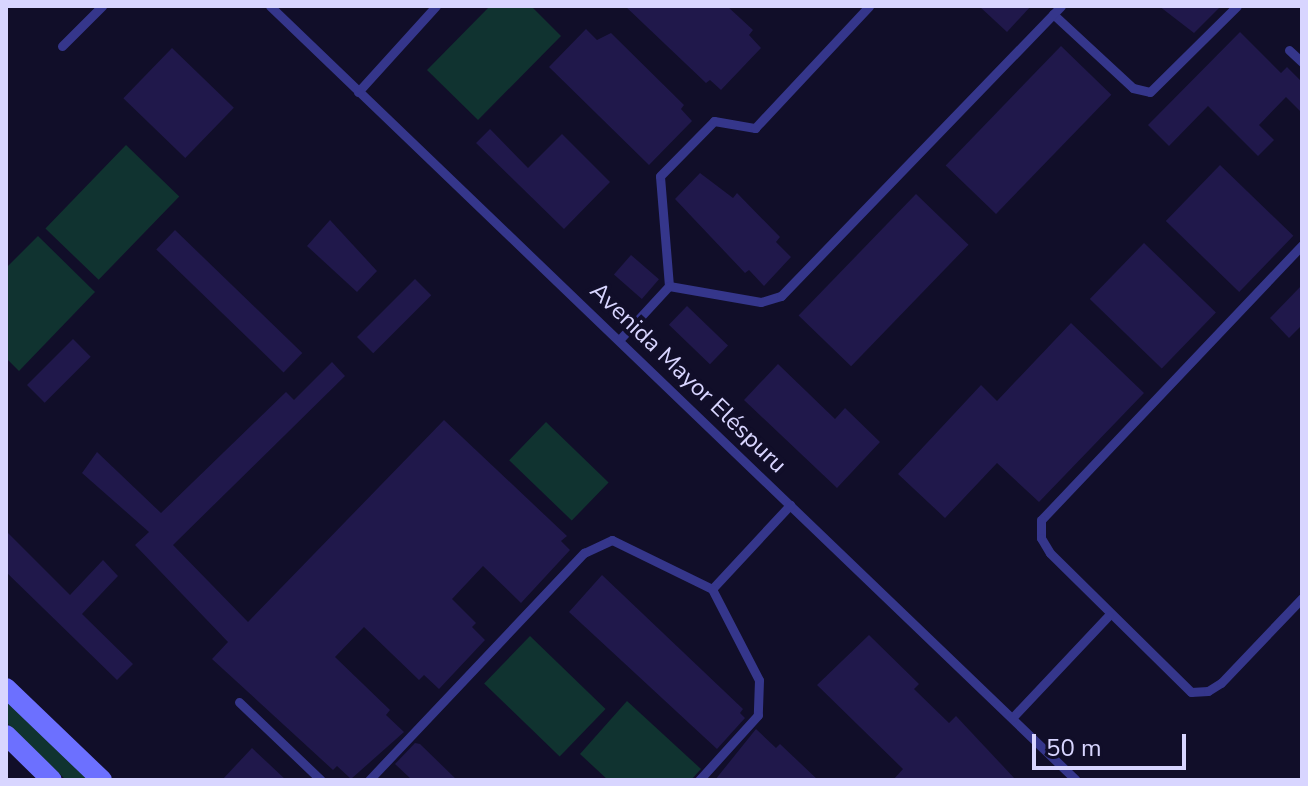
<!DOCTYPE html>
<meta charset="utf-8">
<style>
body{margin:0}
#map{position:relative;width:1308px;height:786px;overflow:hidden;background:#110e29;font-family:"Nunito Sans",sans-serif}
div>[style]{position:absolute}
.green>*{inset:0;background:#103330;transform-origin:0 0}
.building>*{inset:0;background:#20184b;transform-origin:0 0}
.lane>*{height:9px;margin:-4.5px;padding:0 4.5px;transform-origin:4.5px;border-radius:4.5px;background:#35368b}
.secondary>*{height:20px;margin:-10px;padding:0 10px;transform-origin:10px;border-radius:10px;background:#6c70ff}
span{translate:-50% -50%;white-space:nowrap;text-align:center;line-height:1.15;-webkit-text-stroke:8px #110e29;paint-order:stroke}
.street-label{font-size:24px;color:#d8d5ff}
.frame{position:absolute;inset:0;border:8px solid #d8d5ff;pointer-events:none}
.scale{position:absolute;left:1032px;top:734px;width:154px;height:36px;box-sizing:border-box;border:4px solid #d8d5ff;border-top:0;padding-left:10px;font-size:24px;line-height:28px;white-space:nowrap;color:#d8d5ff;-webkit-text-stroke:6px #110e29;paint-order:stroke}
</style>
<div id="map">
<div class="green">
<div style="clip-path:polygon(490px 6px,531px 6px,561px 36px,478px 120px,427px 70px)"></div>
<div style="left:126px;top:145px;width:74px;height:116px;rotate:44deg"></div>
<div style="clip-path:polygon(38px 236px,95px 292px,19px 371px,6px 358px,6px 268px)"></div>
<div style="left:546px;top:422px;width:87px;height:53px;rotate:44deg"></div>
<div style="left:530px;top:636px;width:105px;height:66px;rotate:44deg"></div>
<div style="clip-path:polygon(6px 697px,92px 780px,66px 780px,6px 722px)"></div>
<div style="clip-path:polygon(627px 701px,701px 769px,691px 780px,608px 780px,580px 754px)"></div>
</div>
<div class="building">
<div style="clip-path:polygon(625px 6px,727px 6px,753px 30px,749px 35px,761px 48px,721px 90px,710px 80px,706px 83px)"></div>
<div style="clip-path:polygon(979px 6px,1031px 6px,1007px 32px)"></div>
<div style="clip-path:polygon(1159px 6px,1221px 6px,1194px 33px)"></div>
<div style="clip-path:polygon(586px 29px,597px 40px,611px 33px,684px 105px,681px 109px,692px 121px,649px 165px,549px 67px)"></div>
<div style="clip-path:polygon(1240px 32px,1281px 73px,1287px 67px,1302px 82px,1302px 113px,1286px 97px,1259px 125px,1274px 140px,1258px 156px,1208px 106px,1169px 146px,1148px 125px)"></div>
<div style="left:1061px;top:46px;width:70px;height:166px;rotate:44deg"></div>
<div style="left:172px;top:48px;width:86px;height:70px;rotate:44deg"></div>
<div style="clip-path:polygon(490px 129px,528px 168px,562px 134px,610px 182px,564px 229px,476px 143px)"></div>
<div style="left:1220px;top:165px;width:102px;height:78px;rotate:44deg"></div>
<div style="clip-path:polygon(700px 173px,733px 198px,737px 193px,780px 237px,776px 242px,791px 257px,764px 286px,749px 270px,745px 273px,675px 199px)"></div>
<div style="left:916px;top:194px;width:73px;height:169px;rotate:44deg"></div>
<div style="clip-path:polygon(330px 220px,377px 271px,357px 292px,307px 246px)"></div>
<div style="left:175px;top:230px;width:177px;height:27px;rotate:44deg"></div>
<div style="left:1144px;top:243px;width:100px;height:78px;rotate:44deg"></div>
<div style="left:631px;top:255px;width:37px;height:26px;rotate:41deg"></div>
<div style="left:415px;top:279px;width:23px;height:82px;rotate:45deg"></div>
<div style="clip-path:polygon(1302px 285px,1302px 325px,1289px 338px,1270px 318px)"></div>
<div style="left:687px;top:306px;width:57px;height:26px;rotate:44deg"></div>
<div style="clip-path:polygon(1071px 323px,1144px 393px,1039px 502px,997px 463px,945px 518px,898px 474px,981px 385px,997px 401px)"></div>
<div style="left:73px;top:339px;width:25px;height:65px;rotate:45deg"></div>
<div style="clip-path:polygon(332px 362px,345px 376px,173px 545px,248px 622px,444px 420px,567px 536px,561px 541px,570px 550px,521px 603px,483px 566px,452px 599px,476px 623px,472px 627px,485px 640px,439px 689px,424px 675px,419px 680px,364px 627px,335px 657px,390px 710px,386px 715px,404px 732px,351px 779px,337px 766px,333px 770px,212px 659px,228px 642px,135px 545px,149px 532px,82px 473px,97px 452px,161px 513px,286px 392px,294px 400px)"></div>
<div style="clip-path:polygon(778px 364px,835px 419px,845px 408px,880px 442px,837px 488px,744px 400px)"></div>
<div style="clip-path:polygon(6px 531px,70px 595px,103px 560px,118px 576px,82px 614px,133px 664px,117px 680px,6px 572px)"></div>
<div style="clip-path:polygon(602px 575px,743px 709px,740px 713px,745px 718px,717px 749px,569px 612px)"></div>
<div style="clip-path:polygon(869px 635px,919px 684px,914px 689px,949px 723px,956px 716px,1016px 780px,893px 780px,903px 769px,817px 685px)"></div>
<div style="clip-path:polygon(756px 729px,776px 748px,780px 744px,818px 780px,715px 780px)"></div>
<div style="clip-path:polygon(415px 743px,420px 744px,457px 780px,412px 780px,395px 764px)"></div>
<div style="clip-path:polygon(252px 748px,286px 780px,222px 780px)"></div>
</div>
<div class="lane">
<div style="left:270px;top:6px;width:1117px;rotate:43.84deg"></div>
<div style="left:1053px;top:14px;width:109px;rotate:42.8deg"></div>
<div style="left:1133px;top:88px;width:17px;rotate:13deg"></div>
<div style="left:1150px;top:92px;width:122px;rotate:-44.7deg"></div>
<div style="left:62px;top:46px;width:57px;rotate:-45deg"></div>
<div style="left:1289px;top:50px;width:18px;rotate:43deg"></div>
<div style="left:358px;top:92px;width:116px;rotate:-47.8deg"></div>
<div style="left:1302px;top:245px;width:379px;rotate:133.5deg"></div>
<div style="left:1041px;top:520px;width:18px;rotate:90deg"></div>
<div style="left:1041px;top:538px;width:17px;rotate:59deg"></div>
<div style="left:1050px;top:553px;width:198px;rotate:44.6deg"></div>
<div style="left:1191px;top:692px;width:17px;rotate:-3deg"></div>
<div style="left:1208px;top:691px;width:15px;rotate:-32deg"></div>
<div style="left:1221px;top:683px;width:117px;rotate:-46.4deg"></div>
<div style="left:669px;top:286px;width:110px;rotate:-94.7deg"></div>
<div style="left:660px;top:176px;width:77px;rotate:-45.5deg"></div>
<div style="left:714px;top:121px;width:42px;rotate:9.7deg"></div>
<div style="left:755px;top:128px;width:167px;rotate:-46.9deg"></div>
<div style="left:621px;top:338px;width:71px;rotate:-47.3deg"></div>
<div style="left:669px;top:286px;width:93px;rotate:9.9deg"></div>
<div style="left:761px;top:302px;width:21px;rotate:-17deg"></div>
<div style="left:781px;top:296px;width:403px;rotate:-46deg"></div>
<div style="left:712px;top:589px;width:115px;rotate:-47.1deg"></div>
<div style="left:239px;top:702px;width:113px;rotate:43.6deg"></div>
<div style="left:1012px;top:718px;width:141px;rotate:-46.7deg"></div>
<div style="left:369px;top:780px;width:313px;rotate:-46.6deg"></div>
<div style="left:584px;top:553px;width:31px;rotate:-25deg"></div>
<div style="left:612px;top:540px;width:111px;rotate:26.1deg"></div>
<div style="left:712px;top:589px;width:102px;rotate:62.7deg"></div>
<div style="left:759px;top:680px;width:35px;rotate:92deg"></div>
<div style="left:758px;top:715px;width:88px;rotate:132.2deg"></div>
</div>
<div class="secondary">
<div style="left:6px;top:688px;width:133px;rotate:43.8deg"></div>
<div style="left:6px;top:735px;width:64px;rotate:44.4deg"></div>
</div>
<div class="street-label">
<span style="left:688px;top:378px;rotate:44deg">Avenida Mayor Eléspuru</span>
</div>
<div class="frame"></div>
<div class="scale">50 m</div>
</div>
